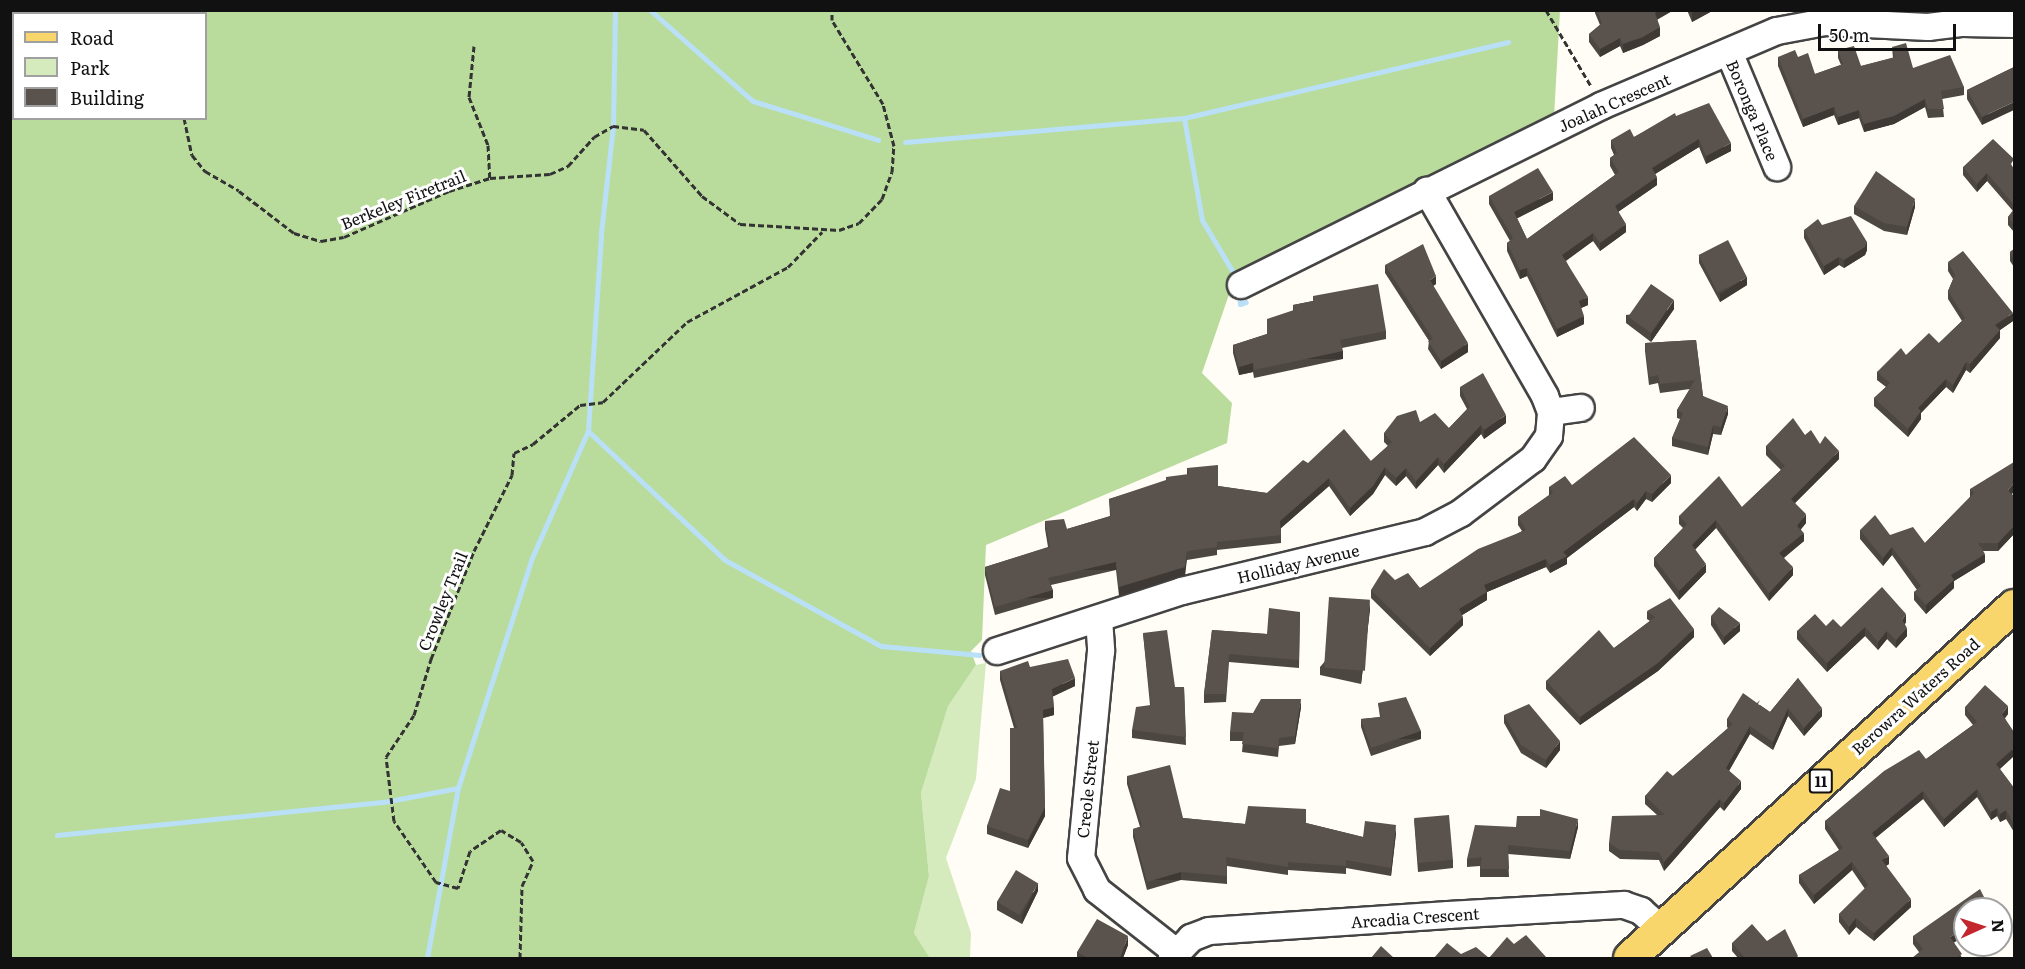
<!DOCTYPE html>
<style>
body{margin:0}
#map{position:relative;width:2025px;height:969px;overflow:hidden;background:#fffdf5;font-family:Literata,serif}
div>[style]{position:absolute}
.green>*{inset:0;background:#d5ebbd}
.forest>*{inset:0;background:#b9dc9c}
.stream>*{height:5px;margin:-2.5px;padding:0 2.5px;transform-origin:2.5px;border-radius:2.5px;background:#b9e0f7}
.path>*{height:3px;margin-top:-1.5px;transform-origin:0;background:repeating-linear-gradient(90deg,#333 0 6px,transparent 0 9px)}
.roads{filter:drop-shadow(2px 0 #444) drop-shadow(-2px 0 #444) drop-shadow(0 2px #444) drop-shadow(0 -2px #444)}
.minor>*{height:26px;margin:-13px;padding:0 13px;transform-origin:13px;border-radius:13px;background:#fff}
.major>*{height:32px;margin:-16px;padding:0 16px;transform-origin:16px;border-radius:16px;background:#f9d66b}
.wall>*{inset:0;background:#4d4742}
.shaded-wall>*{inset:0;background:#3f3936;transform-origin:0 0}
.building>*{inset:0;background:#5a524d;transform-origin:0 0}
span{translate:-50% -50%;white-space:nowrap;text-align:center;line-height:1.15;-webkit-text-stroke:6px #fff;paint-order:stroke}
.shield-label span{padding:2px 4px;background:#fff;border:2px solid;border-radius:4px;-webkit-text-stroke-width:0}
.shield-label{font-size:15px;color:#111;font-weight:700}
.street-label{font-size:16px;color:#111}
.frame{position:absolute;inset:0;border:12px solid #111;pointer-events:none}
.legend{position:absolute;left:12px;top:12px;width:195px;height:108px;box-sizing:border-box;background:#fff;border:2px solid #a0a0a0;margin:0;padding:8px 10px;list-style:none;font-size:18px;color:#111}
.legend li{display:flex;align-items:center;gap:12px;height:30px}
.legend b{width:30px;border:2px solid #a0a0a0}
.north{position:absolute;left:1953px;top:897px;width:60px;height:60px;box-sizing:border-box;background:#fff;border:2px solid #a0a0a0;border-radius:50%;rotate:87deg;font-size:16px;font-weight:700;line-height:24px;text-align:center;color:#111}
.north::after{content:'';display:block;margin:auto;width:21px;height:27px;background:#c4262e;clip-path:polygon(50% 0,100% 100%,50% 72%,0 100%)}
.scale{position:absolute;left:1818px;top:24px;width:138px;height:27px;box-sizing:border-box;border:3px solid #111;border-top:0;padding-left:8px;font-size:18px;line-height:21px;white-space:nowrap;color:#111;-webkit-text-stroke:4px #fff;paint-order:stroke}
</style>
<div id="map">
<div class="green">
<div style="clip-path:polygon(986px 663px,976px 779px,946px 858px,971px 933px,970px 958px,930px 958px,914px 933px,929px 876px,921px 793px,948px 705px,976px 665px)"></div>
</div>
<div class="forest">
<div style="clip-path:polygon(evenodd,10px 11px,1560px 11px,1554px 117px,1236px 274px,1202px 373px,1232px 403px,1227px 443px,986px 545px,982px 640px,971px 651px,976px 665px,948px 706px,921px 793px,929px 876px,914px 933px,930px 958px,11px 958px,10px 11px,14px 14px,206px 14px,206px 118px,14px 118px,14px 14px)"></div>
</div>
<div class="stream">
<div style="left:650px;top:10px;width:137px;rotate:41.5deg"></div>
<div style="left:753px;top:101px;width:131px;rotate:17.3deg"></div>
<div style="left:1184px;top:118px;width:104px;rotate:80deg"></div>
<div style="left:1202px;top:220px;width:69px;rotate:59.3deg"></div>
<div style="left:905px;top:142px;width:280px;rotate:-4.9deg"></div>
<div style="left:1184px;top:118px;width:333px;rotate:-13.2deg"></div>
<div style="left:1239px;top:291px;width:13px;rotate:86deg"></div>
<div style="left:1240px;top:304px;width:6px;rotate:-18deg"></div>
<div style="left:588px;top:431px;width:188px;rotate:43.3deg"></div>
<div style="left:725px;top:560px;width:178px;rotate:28.9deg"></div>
<div style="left:881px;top:646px;width:99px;rotate:5.2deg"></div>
<div style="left:57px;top:835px;width:334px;rotate:-5.8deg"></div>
<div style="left:389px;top:801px;width:70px;rotate:-10.7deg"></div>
<div style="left:427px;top:958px;width:173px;rotate:-79.7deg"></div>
<div style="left:458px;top:788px;width:239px;rotate:-72.2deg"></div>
<div style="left:531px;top:560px;width:141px;rotate:-66.2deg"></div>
<div style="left:588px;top:431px;width:198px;rotate:-86.2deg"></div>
<div style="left:601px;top:233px;width:108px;rotate:-83.6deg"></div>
<div style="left:613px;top:126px;width:116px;rotate:-89deg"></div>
</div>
<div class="path">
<div style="left:172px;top:10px;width:4px;rotate:90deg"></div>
<div style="left:1546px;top:10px;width:88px;rotate:59.4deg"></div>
<div style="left:474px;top:46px;width:51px;rotate:95.6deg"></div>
<div style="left:469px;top:97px;width:52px;rotate:68.4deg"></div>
<div style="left:488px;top:145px;width:33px;rotate:87deg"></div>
<div style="left:10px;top:82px;width:4px;rotate:14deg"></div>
<div style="left:184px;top:118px;width:38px;rotate:78deg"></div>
<div style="left:192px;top:155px;width:21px;rotate:51deg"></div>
<div style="left:205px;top:171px;width:39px;rotate:30deg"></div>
<div style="left:239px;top:191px;width:69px;rotate:37.4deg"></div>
<div style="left:294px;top:233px;width:28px;rotate:17deg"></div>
<div style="left:321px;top:241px;width:23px;rotate:-10deg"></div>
<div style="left:344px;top:237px;width:115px;rotate:-23.7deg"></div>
<div style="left:449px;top:191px;width:43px;rotate:-17.6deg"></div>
<div style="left:490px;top:178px;width:60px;rotate:-3.8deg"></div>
<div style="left:550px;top:174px;width:20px;rotate:-24deg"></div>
<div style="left:568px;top:166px;width:39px;rotate:-48deg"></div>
<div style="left:594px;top:137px;width:22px;rotate:-30deg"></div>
<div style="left:613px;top:126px;width:31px;rotate:7deg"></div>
<div style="left:644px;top:130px;width:88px;rotate:48.7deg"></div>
<div style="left:702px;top:196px;width:47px;rotate:36.4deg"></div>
<div style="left:740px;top:224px;width:99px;rotate:3.5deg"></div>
<div style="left:839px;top:230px;width:21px;rotate:-19deg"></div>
<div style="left:859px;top:223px;width:33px;rotate:-46deg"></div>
<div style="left:882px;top:199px;width:29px;rotate:-70deg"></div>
<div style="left:892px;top:172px;width:26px;rotate:-86deg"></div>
<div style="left:894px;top:146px;width:43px;rotate:-104.7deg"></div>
<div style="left:883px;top:104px;width:98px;rotate:-121.3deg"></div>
<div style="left:832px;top:20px;width:10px;rotate:-90deg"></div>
<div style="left:520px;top:958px;width:72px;rotate:-88.4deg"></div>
<div style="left:522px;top:886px;width:27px;rotate:-66deg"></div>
<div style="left:533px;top:861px;width:22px;rotate:-122deg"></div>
<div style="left:521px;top:842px;width:23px;rotate:-149deg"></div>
<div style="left:501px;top:830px;width:37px;rotate:146deg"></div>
<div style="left:470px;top:851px;width:39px;rotate:108deg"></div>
<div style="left:458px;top:888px;width:23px;rotate:-165deg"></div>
<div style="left:436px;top:882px;width:74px;rotate:-124.5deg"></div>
<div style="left:394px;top:821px;width:64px;rotate:-97.1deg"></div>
<div style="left:386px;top:757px;width:50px;rotate:-56.3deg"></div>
<div style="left:414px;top:715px;width:59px;rotate:-73.1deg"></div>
<div style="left:431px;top:659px;width:116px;rotate:-68.3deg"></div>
<div style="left:474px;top:551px;width:85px;rotate:-63.4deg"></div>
<div style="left:512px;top:475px;width:22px;rotate:-85deg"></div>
<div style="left:514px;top:453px;width:21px;rotate:-25deg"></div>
<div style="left:533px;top:444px;width:61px;rotate:-39.7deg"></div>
<div style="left:580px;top:405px;width:23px;rotate:-7deg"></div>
<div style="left:603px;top:402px;width:116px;rotate:-43.6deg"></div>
<div style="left:687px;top:322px;width:115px;rotate:-28.6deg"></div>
<div style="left:788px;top:267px;width:49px;rotate:-45.8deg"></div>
</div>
<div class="roads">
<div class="minor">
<div style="left:1729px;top:52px;width:125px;rotate:67.3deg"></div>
<div style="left:1241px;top:285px;width:402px;rotate:-26.4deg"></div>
<div style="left:1601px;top:106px;width:191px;rotate:-23.1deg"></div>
<div style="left:1777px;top:31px;width:49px;rotate:-10.6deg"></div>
<div style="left:1825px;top:22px;width:103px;rotate:2.8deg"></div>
<div style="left:1928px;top:27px;width:35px;rotate:-7deg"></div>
<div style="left:1963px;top:23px;width:51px;rotate:1.1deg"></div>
<div style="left:1551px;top:412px;width:30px;rotate:-8deg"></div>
<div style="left:1099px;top:619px;width:32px;rotate:86deg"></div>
<div style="left:1101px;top:651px;width:208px;rotate:95.5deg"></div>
<div style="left:1081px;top:858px;width:36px;rotate:63deg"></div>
<div style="left:1097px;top:890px;width:100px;rotate:38.1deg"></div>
<div style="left:997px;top:651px;width:194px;rotate:-18deg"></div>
<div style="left:1182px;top:591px;width:250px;rotate:-13.6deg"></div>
<div style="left:1425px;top:532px;width:41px;rotate:-27.8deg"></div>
<div style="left:1461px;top:513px;width:90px;rotate:-36.9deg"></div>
<div style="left:1533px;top:459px;width:28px;rotate:-55deg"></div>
<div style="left:1549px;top:436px;width:24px;rotate:-85deg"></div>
<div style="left:1551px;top:412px;width:17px;rotate:-111deg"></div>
<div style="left:1545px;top:396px;width:237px;rotate:-119.9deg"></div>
<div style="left:1172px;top:958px;width:28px;rotate:-46deg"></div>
<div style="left:1191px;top:938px;width:19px;rotate:-21deg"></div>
<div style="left:1209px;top:931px;width:240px;rotate:-3.8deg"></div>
<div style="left:1448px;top:915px;width:176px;rotate:-3.3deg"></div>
<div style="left:1624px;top:905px;width:18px;rotate:19deg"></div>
<div style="left:1641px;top:911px;width:25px;rotate:42deg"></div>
</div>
<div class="major">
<div style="left:1630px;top:958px;width:521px;rotate:-42.51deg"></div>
</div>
</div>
<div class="wall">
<div style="clip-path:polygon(1595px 10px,1674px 10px,1657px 19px,1660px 36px,1643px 45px,1623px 53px,1620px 46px,1600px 57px,1589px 42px,1589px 34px,1600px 25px,1595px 13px)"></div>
<div style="clip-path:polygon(1687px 10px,1714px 10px,1692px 22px)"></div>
<div style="clip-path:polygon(1892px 47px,1913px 68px,1964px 87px,1964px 95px,1942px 99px,1944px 117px,1928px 118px,1925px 107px,1894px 124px,1864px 132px,1859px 118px,1838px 125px,1834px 115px,1803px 127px,1778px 66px,1778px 57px,1798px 57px,1815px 74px,1841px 65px,1838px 58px,1838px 50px,1861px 66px,1893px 58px)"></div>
<div style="clip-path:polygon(2014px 67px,1982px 125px,1967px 99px,1967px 90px)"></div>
<div style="clip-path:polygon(1676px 116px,1731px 151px,1706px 164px,1699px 147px,1655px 174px,1657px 185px,1618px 212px,1626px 232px,1600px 251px,1593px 241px,1566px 261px,1588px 305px,1581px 308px,1584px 324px,1557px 337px,1527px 276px,1520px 279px,1507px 251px,1507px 243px,1510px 241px,1489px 204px,1489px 196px,1553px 200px,1517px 218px,1527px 239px,1615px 175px,1610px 166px,1610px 158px,1614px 155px,1611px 148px,1611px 140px,1634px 137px)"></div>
<div style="clip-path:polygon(1963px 167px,2014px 167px,2014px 232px,2008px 225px,2008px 217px,2013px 211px,1987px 181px,1977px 192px,1963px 175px)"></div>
<div style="clip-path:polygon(1854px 206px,1915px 207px,1907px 235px,1884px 231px,1854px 214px)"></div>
<div style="clip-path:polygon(1822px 225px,1867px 250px,1865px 255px,1844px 268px,1839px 265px,1824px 275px,1804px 238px,1804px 230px)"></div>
<div style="clip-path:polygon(2014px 249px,2014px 267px,2010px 261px,2010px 252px)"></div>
<div style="clip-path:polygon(1699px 255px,1747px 285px,1720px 302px,1699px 263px)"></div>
<div style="clip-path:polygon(1948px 262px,2013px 321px,2000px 330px,2000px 338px,1970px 373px,1966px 370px,1953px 393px,1946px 387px,1921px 413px,1921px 419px,1908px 437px,1874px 406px,1874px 398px,1886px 387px,1877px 380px,1877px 372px,1906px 355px,1939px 343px,1962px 321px,1948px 299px,1948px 291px,1953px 279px,1948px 271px)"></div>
<div style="clip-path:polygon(1385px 265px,1436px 284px,1433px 286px,1468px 352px,1441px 369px,1428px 349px,1429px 341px,1385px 273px)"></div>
<div style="clip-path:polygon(1313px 296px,1386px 331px,1386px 339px,1342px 348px,1343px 359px,1254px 378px,1253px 372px,1239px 375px,1233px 353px,1233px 345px,1267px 334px,1293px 311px,1293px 305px,1313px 301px)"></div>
<div style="clip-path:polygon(1674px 309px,1651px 342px,1626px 323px,1626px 315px)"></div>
<div style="clip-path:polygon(1696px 340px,1703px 396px,1728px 414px,1721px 435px,1713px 434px,1708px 455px,1672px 446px,1672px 438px,1680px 419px,1677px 418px,1677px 410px,1690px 389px,1660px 393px,1658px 383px,1649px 385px,1645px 351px,1645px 343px)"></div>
<div style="clip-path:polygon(1460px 387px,1506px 423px,1484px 439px,1481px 434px,1444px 473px,1438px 465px,1416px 489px,1406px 476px,1396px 486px,1385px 475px,1373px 494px,1350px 516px,1329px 486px,1281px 528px,1281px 543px,1217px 550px,1217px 555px,1187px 560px,1185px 575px,1119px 596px,1116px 570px,1051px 585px,1053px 598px,995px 615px,985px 575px,985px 567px,1048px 547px,1045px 529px,1045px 521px,1067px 529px,1110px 516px,1109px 499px,1187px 475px,1187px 468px,1218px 486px,1267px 493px,1308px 463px,1371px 461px,1388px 446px,1384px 442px,1384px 433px,1420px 422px,1449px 428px,1467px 409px,1460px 396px)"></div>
<div style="clip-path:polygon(1805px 435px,1820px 444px,1839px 459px,1795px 503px,1806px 523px,1801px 529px,1804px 541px,1784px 558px,1793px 575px,1769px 601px,1716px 528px,1695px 549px,1706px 572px,1679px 600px,1654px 566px,1654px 558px,1683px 528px,1679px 524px,1679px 516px,1742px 507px,1781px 470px,1766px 455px,1766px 446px)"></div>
<div style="clip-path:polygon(1671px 483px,1652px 502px,1646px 499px,1637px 511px,1634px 507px,1567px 558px,1567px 564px,1550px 573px,1546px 567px,1487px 592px,1487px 600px,1462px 615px,1463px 625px,1430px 656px,1371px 598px,1371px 590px,1395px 580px,1420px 588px,1522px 531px,1518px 525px,1518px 517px,1549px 495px,1549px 487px)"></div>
<div style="clip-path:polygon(1970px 489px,2014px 491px,2012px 494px,2014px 497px,2014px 534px,1998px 551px,1983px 551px,1985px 562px,1954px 581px,1954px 588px,1926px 614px,1914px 600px,1914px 592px,1917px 590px,1892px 555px,1883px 566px,1860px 539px,1860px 530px,1890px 535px,1925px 543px,1970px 497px)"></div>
<div style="clip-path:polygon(1370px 609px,1361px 684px,1320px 675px,1320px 667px)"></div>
<div style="clip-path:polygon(1647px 611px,1694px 637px,1658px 671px,1580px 725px,1546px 689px,1546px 681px,1614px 648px,1650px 621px,1647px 619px)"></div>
<div style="clip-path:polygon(1300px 612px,1299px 668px,1229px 662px,1226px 702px,1204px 703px,1204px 694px,1212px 630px,1267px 634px)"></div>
<div style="clip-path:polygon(1711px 616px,1740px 631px,1724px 645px,1711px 625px)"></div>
<div style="clip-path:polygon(1906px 622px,1905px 624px,1907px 636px,1896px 648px,1887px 639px,1878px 650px,1865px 636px,1827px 672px,1797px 639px,1797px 631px,1826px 626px,1841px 627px)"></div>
<div style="clip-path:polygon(1143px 633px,1175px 687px,1184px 687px,1186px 745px,1132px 738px,1132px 730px,1150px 705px)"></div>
<div style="clip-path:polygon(1000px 671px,1075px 686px,1053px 696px,1054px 715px,1043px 718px,1045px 816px,1028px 848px,987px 834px,987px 826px,1010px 791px,1014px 728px,1000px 680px)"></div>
<div style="clip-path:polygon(1798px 678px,1822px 716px,1804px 736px,1788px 716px,1773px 750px,1750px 734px,1729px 771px,1741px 789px,1724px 811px,1720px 807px,1664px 871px,1659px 860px,1620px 859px,1609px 851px,1609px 843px,1657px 815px,1645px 804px,1645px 796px,1673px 776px,1728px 728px,1727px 727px,1727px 719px,1760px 705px,1770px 712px)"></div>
<div style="clip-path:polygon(1378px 703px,1421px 739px,1371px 756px,1361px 727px,1361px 719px,1380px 717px)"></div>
<div style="clip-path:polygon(1301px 707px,1295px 744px,1279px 746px,1278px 757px,1242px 752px,1243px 741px,1230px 741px,1230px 732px,1253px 713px)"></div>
<div style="clip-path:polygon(1965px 707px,2008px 714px,2005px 718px,2014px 756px,2000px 769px,2014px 788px,2014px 832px,2006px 819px,2000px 822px,1997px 816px,1991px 820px,1977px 797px,1944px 827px,1923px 799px,1875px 838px,1889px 864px,1886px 866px,1911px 907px,1874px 941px,1856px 927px,1849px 935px,1839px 922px,1839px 914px,1865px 889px,1852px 870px,1814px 904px,1799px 883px,1799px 875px,1839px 850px,1825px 829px,1825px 821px,1926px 759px,1973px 725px,1965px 715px)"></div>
<div style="clip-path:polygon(1504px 715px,1560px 750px,1546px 768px,1521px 753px,1504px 723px)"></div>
<div style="clip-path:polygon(1127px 776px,1183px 818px,1245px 824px,1306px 823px,1363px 837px,1396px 833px,1391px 876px,1346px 868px,1346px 874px,1288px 870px,1288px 875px,1227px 866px,1227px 884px,1181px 880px,1147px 890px,1133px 837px,1133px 829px,1140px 827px,1127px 784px)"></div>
<div style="clip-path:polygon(1414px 819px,1453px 860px,1453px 868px,1418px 872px)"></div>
<div style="clip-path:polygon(1516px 827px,1578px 827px,1570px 859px,1508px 854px,1509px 877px,1480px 877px,1480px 866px,1467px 867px,1467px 859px)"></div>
<div style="clip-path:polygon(1038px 891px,1022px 924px,997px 910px,997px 902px)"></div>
<div style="clip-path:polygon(1913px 936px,1954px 943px,1962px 958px,1919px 952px,1913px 944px)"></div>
<div style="clip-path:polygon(1767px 941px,1798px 958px,1738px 958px,1732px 951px,1732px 943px)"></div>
<div style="clip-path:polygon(1128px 945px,1123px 958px,1077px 958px,1077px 952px)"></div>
</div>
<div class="shaded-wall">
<div style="clip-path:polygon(1658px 10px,1674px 10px,1655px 21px,1655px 13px)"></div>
<div style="clip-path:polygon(1698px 10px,1714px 10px,1692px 22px,1692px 13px)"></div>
<div style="clip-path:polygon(1660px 27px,1660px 36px,1643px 45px,1623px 53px,1623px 44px)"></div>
<div style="clip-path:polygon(1620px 38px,1620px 46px,1600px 57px,1600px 49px)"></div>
<div style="clip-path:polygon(1925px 99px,1925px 107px,1894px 124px,1864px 132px,1864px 124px)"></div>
<div style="clip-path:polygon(2014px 102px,2014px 110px,1982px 125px,1982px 117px)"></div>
<div style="clip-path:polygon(1834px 107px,1834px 115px,1803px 127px,1803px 119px)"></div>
<div style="clip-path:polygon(1859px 110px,1859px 118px,1838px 125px,1838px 117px)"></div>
<div style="clip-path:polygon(1699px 139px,1699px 147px,1652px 176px,1652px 168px)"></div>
<div style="clip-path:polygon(1731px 143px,1731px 151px,1706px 164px,1706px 156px)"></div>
<div style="clip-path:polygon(1987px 173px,1987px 181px,1977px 192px,1977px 184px)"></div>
<div style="clip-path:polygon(1657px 177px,1657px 185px,1615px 214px,1615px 206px)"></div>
<div style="clip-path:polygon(1553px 192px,1553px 200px,1514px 220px,1514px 212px)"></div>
<div style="clip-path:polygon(1915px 199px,1915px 207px,1907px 235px,1907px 227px)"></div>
<div style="clip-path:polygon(1626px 224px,1626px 232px,1600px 251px,1600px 243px)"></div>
<div style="clip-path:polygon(1593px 233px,1593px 241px,1562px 263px,1562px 255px)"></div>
<div style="clip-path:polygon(1867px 242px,1867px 250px,1865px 255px,1844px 268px,1844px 260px)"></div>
<div style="clip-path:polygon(1839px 257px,1839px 265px,1824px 275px,1824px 266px)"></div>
<div style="clip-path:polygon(1527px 268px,1527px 276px,1520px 279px,1520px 270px)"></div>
<div style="clip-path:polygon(1436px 276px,1436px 284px,1430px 288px,1430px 280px)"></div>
<div style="clip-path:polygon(1747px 277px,1747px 285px,1720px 302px,1720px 294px)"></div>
<div style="clip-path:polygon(1588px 297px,1588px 305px,1579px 309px,1579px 301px)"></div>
<div style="clip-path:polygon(1674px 300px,1674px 309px,1651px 342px,1651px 334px)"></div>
<div style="clip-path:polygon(2013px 313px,2013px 321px,2000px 330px,2000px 338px,1970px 373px,1970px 364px,1995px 325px)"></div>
<div style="clip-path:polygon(1584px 316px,1584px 324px,1557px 337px,1557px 329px)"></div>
<div style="clip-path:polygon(1468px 343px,1468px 352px,1441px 369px,1441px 361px)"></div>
<div style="left:1343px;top:351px;width:8px;height:91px;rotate:90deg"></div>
<div style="clip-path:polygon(1966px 362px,1966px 370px,1953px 393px,1953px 385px)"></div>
<div style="clip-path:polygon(1253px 363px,1253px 372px,1239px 375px,1239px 367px)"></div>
<div style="clip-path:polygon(1946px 379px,1946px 387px,1921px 413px,1921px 419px,1908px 437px,1908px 429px,1918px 408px)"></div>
<div style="clip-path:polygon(1728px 406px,1728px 414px,1721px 435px,1721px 427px)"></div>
<div style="clip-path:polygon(1506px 415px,1506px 423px,1484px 439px,1484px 430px)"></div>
<div style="clip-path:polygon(1481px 425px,1481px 434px,1444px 473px,1444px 464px)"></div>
<div style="clip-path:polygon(1713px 425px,1713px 434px,1708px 455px,1708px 447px)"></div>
<div style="clip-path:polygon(1839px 451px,1839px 459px,1791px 507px,1791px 499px)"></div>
<div style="clip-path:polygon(1438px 457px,1438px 465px,1416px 489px,1416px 481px)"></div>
<div style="clip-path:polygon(1385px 467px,1385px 475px,1373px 494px,1350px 516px,1350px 508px)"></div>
<div style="clip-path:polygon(1406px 468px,1406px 476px,1396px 486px,1396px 478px)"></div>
<div style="clip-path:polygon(1671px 475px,1671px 483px,1652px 502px,1652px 494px)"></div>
<div style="clip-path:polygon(1329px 478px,1329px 486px,1280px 529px,1280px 521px)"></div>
<div style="clip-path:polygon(2014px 483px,2014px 491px,2008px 499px,2008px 490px)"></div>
<div style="clip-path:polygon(1646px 491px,1646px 499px,1637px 511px,1637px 503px)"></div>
<div style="clip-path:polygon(1634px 499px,1634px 507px,1567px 558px,1567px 564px,1550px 573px,1550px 565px,1563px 552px)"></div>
<div style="clip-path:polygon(1806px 514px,1806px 523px,1797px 534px,1797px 526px)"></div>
<div style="clip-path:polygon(1716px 520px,1716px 528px,1692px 553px,1692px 545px)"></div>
<div style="clip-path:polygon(2014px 526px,2014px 534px,1998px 551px,1998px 543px)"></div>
<div style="clip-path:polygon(1804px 533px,1804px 541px,1779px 561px,1779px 553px)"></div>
<div style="clip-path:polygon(1892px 547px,1892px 555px,1883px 566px,1883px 558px)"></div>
<div style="clip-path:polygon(1187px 551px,1185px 575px,1119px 596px,1119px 587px)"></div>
<div style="clip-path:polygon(1985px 554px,1985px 562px,1954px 581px,1954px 588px,1926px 614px,1926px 605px,1951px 575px)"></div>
<div style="clip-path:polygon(1546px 559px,1546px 567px,1487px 592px,1487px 600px,1459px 617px,1459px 609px,1484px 585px)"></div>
<div style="left:1116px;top:562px;width:8px;height:70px;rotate:90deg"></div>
<div style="clip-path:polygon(1706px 564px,1706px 572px,1679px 600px,1679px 591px)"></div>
<div style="clip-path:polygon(1793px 567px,1793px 575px,1769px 601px,1769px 593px)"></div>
<div style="left:1053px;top:590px;width:8px;height:60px;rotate:90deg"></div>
<div style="clip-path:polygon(1370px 600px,1370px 609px,1361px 684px,1361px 676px)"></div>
<div style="clip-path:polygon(1906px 614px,1906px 622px,1902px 628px,1902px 620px)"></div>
<div style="clip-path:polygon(1463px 617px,1463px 625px,1430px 656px,1430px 648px)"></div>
<div style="clip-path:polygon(1740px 623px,1740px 631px,1724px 645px,1724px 637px)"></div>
<div style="clip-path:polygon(1865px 627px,1865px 636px,1827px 672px,1827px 663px)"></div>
<div style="clip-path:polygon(1907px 628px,1907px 636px,1896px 648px,1896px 640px)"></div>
<div style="clip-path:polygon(1694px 629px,1694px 637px,1658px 671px,1580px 725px,1580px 717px)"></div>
<div style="clip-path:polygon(1887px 631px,1887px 639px,1878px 650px,1878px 642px)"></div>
<div style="clip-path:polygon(1075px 678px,1075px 686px,1052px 697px,1052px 689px)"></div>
<div style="clip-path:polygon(1301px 699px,1301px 707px,1295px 744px,1295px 736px)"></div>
<div style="clip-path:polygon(2008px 706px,2008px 714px,2002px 722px,2002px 714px)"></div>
<div style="clip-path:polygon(1054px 707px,1054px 715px,1043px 718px,1043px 710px)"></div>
<div style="clip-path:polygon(1788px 708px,1788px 716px,1773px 750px,1773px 742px)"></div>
<div style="clip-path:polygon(1822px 708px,1822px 716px,1804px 736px,1804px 728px)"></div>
<div style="clip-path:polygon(1750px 726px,1750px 734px,1726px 776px,1726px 768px)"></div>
<div style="left:1421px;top:731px;width:8px;height:53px;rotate:90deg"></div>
<div style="clip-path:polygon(1560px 741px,1560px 750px,1546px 768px,1546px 760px)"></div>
<div style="clip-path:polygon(2014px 748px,2014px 756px,1996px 772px,1996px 764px)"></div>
<div style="clip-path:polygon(1741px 781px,1741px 789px,1724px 811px,1724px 803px)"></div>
<div style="clip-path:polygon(1977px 789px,1977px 797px,1944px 827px,1944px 819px)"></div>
<div style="clip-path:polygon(1923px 791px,1923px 799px,1872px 841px,1872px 833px)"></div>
<div style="clip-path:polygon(1720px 799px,1720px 807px,1664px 871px,1664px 862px)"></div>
<div style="clip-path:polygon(1045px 807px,1045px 816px,1028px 848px,1028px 840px)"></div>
<div style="clip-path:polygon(1997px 808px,1997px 816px,1991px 820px,1991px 812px)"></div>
<div style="clip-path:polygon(2006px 810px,2006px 819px,2000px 822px,2000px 814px)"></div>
<div style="clip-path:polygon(1578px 819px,1578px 827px,1570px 859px,1570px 851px)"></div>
<div style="clip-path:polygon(1396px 825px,1396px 833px,1391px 876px,1391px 868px)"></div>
<div style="clip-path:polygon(1889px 856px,1889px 864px,1882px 868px,1882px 860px)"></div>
<div style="clip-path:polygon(1852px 862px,1852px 870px,1814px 904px,1814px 895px)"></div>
<div style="left:1181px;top:872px;width:8px;height:35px;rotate:90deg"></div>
<div style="clip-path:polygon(1038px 883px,1038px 891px,1022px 924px,1022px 916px)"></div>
<div style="clip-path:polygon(1911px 899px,1911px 907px,1874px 941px,1874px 933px)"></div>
<div style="clip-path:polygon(1856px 918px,1856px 927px,1849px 935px,1849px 927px)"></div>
<div style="clip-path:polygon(1965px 928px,1965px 936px,1950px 945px,1950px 937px)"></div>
<div style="clip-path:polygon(1128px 936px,1128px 945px,1123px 958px,1120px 958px)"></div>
</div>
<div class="building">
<div style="clip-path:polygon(1597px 10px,1658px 10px,1655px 13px,1660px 27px,1643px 37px,1623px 44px,1620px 38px,1600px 49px,1589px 34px,1602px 23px)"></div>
<div style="clip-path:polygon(1906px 43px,1913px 68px,1950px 55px,1964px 87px,1941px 91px,1944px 109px,1928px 109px,1925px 99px,1894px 116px,1864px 124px,1859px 110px,1838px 117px,1834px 107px,1803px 119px,1778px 57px,1795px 50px,1798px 57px,1808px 53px,1815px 74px,1843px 64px,1838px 50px,1854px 46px,1861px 66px,1895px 57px,1892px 47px)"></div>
<div style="clip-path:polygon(2014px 67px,2014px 102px,1982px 117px,1967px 90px)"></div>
<div style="clip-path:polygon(1709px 103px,1731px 143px,1706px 156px,1699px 139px,1652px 168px,1657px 177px,1615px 206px,1626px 224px,1600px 243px,1593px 233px,1562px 255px,1588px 297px,1579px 301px,1584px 316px,1557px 329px,1527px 268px,1520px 270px,1507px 243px,1513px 238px,1489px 196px,1538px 168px,1553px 192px,1514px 212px,1527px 239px,1619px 172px,1610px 158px,1617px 153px,1611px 140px,1630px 129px,1634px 137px,1675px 113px,1676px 116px)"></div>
<div style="clip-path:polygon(1993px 139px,2014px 159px,2011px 164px,2014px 169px,2014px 205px,1987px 173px,1977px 184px,1963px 167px)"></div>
<div style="clip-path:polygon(1876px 171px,1915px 199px,1907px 227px,1884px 223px,1854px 206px)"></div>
<div style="clip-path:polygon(2014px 209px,2014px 224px,2008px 217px)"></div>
<div style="clip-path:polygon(1851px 216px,1867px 242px,1865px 247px,1844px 260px,1839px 257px,1824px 266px,1804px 230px,1818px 219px,1822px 225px)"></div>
<div style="left:1728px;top:240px;width:42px;height:33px;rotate:63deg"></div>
<div style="clip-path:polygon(1423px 244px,1436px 276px,1430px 280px,1468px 343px,1441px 361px,1428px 341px,1433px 339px,1385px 265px)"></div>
<div style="clip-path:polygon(2014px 249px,2014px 259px,2010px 252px)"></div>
<div style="clip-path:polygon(1963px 251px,2013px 313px,1995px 325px,2000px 330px,1970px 364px,1966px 362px,1953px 385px,1946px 379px,1918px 408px,1921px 411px,1908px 429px,1874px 398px,1890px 383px,1877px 372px,1901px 348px,1906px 355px,1929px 333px,1939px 343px,1965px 318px,1948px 291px,1955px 275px,1948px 262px)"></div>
<div style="clip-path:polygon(1378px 284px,1386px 331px,1340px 340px,1343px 351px,1254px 370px,1253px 363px,1239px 367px,1233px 345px,1267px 334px,1267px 319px,1294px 310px,1293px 305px,1313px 301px,1313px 296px)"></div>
<div style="left:1651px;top:284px;width:28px;height:40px;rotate:35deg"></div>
<div style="clip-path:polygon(1696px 340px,1703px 396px,1728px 406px,1721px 427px,1713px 425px,1708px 447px,1672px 438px,1683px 413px,1677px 410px,1695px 380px,1660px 384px,1658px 375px,1649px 377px,1645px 343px)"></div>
<div style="clip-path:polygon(1483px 373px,1506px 415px,1484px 430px,1481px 425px,1444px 464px,1438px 457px,1416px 481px,1406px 468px,1396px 478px,1385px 467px,1373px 486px,1350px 508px,1329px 478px,1280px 521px,1281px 535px,1217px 542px,1217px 547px,1187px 551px,1185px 567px,1119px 587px,1116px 562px,1048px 578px,1053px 590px,995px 607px,985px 567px,1050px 547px,1045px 521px,1064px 519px,1067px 529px,1111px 516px,1109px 499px,1166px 480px,1166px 477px,1189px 474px,1187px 468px,1218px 465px,1218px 486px,1267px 493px,1303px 460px,1308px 463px,1344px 429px,1371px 461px,1392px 442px,1384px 433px,1397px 416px,1416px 410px,1420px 422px,1435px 413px,1449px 428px,1470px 407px,1460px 387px)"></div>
<div style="clip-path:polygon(1793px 418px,1805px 435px,1811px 430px,1820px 444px,1825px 436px,1839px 451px,1791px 499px,1806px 514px,1797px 526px,1804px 533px,1779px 553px,1793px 567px,1769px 593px,1716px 520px,1692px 545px,1706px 564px,1679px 591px,1654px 558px,1687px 524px,1679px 516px,1719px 476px,1742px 507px,1785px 466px,1766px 446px)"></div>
<div style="clip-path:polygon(1634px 437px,1671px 475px,1652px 494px,1646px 491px,1637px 503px,1634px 499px,1563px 552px,1567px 556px,1550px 565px,1546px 559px,1484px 585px,1487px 592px,1459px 609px,1463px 617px,1430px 648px,1371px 590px,1384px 569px,1395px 580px,1408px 573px,1420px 588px,1478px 549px,1526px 530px,1518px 517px,1553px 493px,1549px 487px,1565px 476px,1572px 485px)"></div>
<div style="clip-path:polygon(2014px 462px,2014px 483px,2008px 490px,2014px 497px,2014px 526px,1998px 543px,1978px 543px,1985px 554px,1951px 575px,1954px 580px,1926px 605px,1914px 592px,1921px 586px,1892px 547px,1883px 558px,1860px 530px,1875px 515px,1890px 535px,1913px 527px,1925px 543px,1974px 493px,1970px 489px)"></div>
<div style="clip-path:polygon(1882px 587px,1906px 614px,1902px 620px,1907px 628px,1896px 640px,1887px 631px,1878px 642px,1865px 627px,1827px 663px,1797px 631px,1815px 614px,1826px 626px,1833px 619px,1841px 627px)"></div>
<div style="left:1329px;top:597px;width:41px;height:71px;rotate:4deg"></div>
<div style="clip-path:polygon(1670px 598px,1694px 629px,1658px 663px,1580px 717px,1546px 681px,1599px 630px,1614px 648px,1655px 617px,1647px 611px)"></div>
<div style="clip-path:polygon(1719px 607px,1740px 623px,1724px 637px,1711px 616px)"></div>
<div style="clip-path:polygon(1269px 608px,1300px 612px,1299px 660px,1229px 654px,1226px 694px,1204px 694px,1212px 630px,1267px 634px)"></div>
<div style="clip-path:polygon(1167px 630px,1175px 687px,1184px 687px,1186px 737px,1132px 730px,1136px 707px,1151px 705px,1143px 633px)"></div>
<div style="clip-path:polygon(1068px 659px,1075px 678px,1052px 689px,1054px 707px,1043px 710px,1045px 807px,1028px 840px,987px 826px,1000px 788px,1010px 791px,1010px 728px,1017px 728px,1000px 671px,1028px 661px,1030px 667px)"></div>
<div style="clip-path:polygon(1798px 678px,1822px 708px,1804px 728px,1788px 708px,1773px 742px,1750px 726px,1726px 768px,1741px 781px,1724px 803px,1720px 799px,1664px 862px,1659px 852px,1620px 850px,1609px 843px,1612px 816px,1665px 815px,1645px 796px,1667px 771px,1673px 776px,1733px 724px,1727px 719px,1743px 693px,1757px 703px,1760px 700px,1758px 704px,1770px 712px)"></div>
<div style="clip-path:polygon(1985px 685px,2008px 706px,2002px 714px,2014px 732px,2014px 748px,1996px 764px,2014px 788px,2014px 824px,2006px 810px,2000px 814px,1997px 808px,1991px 812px,1977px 789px,1944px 819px,1923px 791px,1872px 833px,1889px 856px,1882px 860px,1911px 899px,1874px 933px,1856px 918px,1849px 927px,1839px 914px,1868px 885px,1852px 862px,1814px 895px,1799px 875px,1843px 848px,1825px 821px,1884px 771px,1919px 750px,1926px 759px,1977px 722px,1965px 707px)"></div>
<div style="clip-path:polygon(1406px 697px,1421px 731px,1371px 748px,1361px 719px,1381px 717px,1378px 703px)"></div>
<div style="clip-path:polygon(1261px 699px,1301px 699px,1295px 736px,1279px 738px,1278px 748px,1242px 744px,1244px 732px,1230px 732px,1232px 712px,1253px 713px)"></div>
<div style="clip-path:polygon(1529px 704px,1560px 741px,1546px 760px,1521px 745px,1504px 715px)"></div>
<div style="clip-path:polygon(1170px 765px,1183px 818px,1245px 824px,1248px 806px,1306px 809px,1306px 823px,1363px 837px,1365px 821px,1396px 825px,1391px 868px,1346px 860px,1346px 866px,1288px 862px,1288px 867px,1226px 857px,1227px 876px,1181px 872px,1147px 882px,1133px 829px,1142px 826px,1127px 776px)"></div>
<div style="clip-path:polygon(1540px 809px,1578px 819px,1570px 851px,1508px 845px,1509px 869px,1480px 869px,1482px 857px,1467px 859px,1475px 825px,1516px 827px,1517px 816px,1540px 816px)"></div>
<div style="left:1449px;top:815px;width:45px;height:35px;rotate:85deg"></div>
<div style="left:1016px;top:870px;width:26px;height:37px;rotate:31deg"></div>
<div style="clip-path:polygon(1980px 889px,1990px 909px,1965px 909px,1965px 928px,1950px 937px,1962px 954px,1956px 958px,1912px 958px,1923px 949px,1913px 936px)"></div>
<div style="clip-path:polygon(1097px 919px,1128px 936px,1120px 958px,1084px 958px,1086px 957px,1077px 952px)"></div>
<div style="clip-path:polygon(1752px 924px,1767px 941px,1785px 929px,1798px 956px,1796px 958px,1745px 958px,1732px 943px)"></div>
<div style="clip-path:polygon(1526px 935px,1547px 958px,1489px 958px,1507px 937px,1514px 944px)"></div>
<div style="clip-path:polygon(1447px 943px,1461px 954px,1476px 947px,1489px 958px,1434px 958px)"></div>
<div style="clip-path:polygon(1381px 946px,1394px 958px,1371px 958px)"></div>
<div style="clip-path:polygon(1707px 948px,1713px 958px,1692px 958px,1690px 956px)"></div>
</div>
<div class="shield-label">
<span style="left:1821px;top:781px">11</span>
</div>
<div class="street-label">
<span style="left:1614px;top:102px;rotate:-24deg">Joalah Crescent</span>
<span style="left:1753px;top:110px;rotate:67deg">Boronga Place</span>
<span style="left:403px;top:199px;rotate:-22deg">Berkeley Firetrail</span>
<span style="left:1298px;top:563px;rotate:-13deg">Holliday Avenue</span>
<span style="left:442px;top:601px;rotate:-68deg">Crowley Trail</span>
<span style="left:1915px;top:696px;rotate:-42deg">Berowra Waters Road</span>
<span style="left:1087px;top:789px;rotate:-84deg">Creole Street</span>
<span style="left:1415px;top:917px;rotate:-4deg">Arcadia Crescent</span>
</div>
<div class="frame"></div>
<ul class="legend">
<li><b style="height:8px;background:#f9d66b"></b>Road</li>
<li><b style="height:16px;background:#d5ebbd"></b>Park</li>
<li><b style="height:16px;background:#5a524d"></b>Building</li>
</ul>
<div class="north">N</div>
<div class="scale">50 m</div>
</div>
